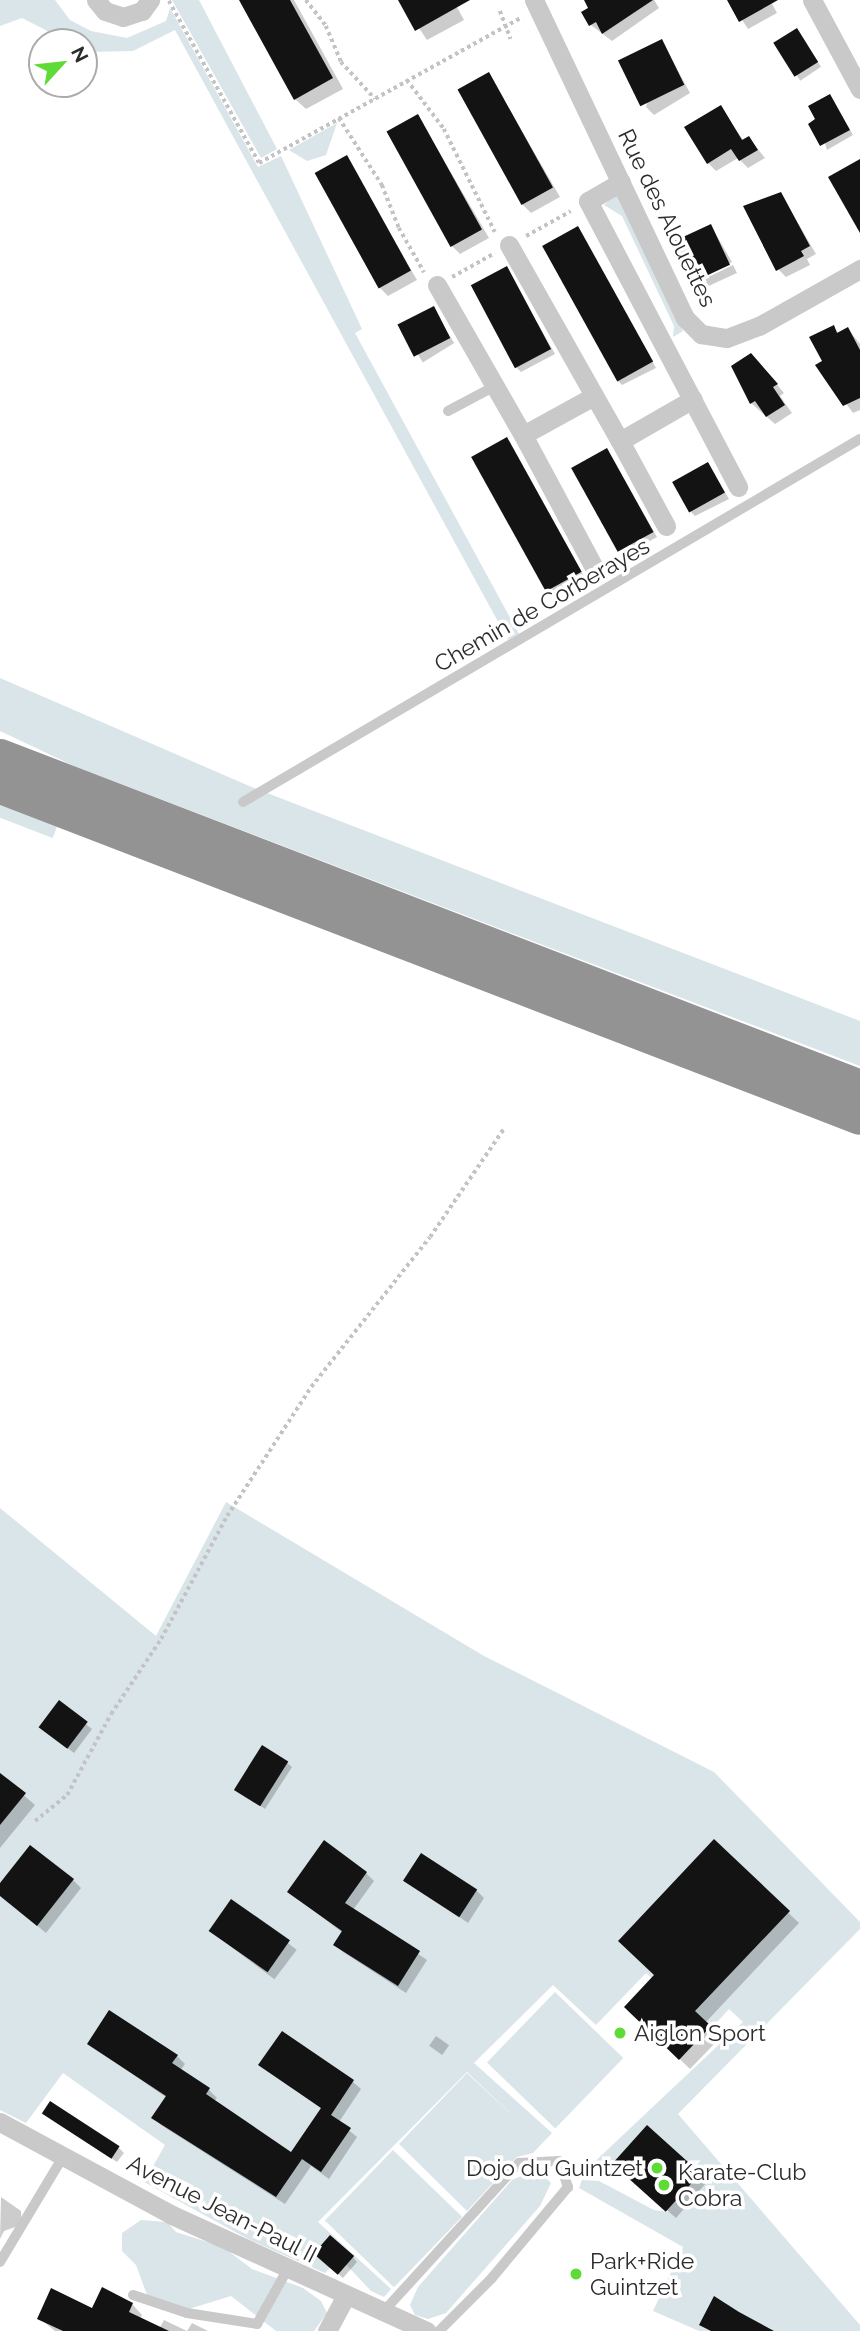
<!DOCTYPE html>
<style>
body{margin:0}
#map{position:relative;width:860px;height:2331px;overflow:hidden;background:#fff;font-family:Raleway,sans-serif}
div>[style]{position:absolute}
.green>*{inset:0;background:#dae5e9;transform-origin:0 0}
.shadow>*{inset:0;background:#0003;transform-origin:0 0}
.building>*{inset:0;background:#131313;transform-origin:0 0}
.path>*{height:3.5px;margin-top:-1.75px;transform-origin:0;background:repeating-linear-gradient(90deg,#c3c3c3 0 3.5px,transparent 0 7px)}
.lane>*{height:10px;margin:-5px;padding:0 5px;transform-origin:5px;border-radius:5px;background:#c9c9c9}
.street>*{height:19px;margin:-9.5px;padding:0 9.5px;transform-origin:9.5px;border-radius:9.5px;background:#c9c9c9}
.highway>*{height:35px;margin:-17.5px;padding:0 17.5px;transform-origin:17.5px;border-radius:17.5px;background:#939393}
.dots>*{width:19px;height:19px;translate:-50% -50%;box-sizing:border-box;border:4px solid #fff;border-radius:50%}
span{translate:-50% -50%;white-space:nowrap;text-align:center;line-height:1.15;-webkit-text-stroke:7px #fff;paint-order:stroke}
.street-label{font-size:23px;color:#2c2c2c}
.poi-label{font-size:23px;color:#2c2c2c}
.left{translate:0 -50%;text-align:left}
.right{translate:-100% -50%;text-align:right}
.north{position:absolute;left:28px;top:28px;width:70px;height:70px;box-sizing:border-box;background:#fff;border:2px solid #ababab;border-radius:50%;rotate:63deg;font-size:19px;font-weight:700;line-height:28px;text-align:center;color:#2c2c2c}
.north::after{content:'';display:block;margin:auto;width:24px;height:32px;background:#5edb37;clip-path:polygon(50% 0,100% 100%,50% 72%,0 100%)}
</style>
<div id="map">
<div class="green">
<div style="clip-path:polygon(0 0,55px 0,70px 20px,91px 31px,127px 38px,166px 21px,170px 8px,258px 167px,281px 156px,362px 329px,355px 333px,519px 634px,508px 640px,175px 30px,133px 51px,88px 52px,84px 42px,69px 42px,22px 18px,0 26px)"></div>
<div style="clip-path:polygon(172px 0,199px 0,277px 149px,261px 158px)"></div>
<div style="clip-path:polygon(337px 123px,326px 155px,307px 161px,289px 150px)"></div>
<div style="clip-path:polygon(614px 195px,625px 199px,626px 215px,683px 331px,673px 337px,674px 326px,622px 216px,604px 205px)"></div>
<div style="clip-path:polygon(0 678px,254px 788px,860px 1021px,860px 1066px,74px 766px,0 731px)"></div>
<div style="left:0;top:805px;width:61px;height:12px;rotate:21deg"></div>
<div style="clip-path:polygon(226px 1502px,484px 1656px,714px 1772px,860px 1922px,860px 1929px,678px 2114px,860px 2325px,860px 2331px,699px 2331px,653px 2311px,683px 2247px,579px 2188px,582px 2180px,599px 2181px,654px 2210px,669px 2212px,613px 2160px,588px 2168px,743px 2022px,729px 2009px,709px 2031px,646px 1973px,596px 2025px,553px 1985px,474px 2063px,552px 2133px,533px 2153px,517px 2157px,467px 2211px,399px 2144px,467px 2073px,512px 2115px,467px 2072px,318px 2222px,391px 2289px,384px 2297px,371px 2291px,340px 2258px,325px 2273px,250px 2240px,144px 2182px,165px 2145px,63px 2073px,26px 2123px,0 2110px,0 1508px,156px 1636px)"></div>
<div style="left:555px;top:1992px;width:95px;height:98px;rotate:44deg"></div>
<div style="left:393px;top:2150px;width:96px;height:98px;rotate:44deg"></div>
<div style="clip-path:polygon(537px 2169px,551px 2183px,540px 2206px,446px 2313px,428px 2319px,415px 2315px,410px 2305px,418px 2287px,512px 2180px)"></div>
<div style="clip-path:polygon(141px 2220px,167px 2222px,176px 2232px,223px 2247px,252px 2269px,303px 2288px,321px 2301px,327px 2313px,314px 2331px,276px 2331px,231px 2296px,189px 2309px,149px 2300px,136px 2265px,122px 2251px,122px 2233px)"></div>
</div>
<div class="shadow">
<div style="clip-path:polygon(241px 0,294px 0,343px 89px,306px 109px,295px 99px)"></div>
<div style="clip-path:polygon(400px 0,453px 0,464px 20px,427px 40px)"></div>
<div style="clip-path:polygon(593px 0,654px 0,659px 8px,612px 41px,591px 25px)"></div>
<div style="clip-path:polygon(729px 0,770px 0,777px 13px,748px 29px)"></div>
<div style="left:797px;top:31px;width:43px;height:25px;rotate:56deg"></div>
<div style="clip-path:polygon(662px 41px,690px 93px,654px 115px,646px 107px)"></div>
<div style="clip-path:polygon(489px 74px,560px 197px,531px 213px,523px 205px)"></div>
<div style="clip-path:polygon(830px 96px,853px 135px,827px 150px,818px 120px)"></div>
<div style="clip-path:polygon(720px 107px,744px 141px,749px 138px,765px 158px,748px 168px,738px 158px,716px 171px,708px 163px)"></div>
<div style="clip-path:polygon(418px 116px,489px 238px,460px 254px,452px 246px)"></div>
<div style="clip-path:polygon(346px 157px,417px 280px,388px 296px,380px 288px)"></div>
<div style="clip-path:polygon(781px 194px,816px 254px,807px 259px,810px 265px,786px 277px,778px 269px)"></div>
<div style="clip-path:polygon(711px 226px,732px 262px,695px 282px,694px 281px)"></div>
<div style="clip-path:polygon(578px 228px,656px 368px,622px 385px,617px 380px)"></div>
<div style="clip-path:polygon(733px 265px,737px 273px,702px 289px,696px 283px)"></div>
<div style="clip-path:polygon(506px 268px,555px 354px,521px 372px,516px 367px)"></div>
<div style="left:433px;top:309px;width:40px;height:37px;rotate:58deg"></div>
<div style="clip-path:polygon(833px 327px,839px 333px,848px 329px,860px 344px,860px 410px,853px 413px,818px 365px,824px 362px)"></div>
<div style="clip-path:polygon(759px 363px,784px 393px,780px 396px,792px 413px,775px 424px,751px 403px)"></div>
<div style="clip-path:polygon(507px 439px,585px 578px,552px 595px,547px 590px)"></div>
<div style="clip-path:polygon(607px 450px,657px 537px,624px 555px,619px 550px)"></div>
<div style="clip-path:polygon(708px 464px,729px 499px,695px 516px,690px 511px)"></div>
<div style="clip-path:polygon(59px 1703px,92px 1729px,74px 1753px,46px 1732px)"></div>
<div style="clip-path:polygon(286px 1762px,292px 1767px,265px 1809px,236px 1789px)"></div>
<div style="clip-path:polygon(0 1775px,35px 1805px,0 1848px)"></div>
<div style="clip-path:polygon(714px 1842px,799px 1923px,705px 2023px,720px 2038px,690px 2069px,626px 2007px,657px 1975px)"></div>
<div style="clip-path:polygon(366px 1873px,374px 1881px,353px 1910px,427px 1960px,406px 1993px,343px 1952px,335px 1944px,343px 1933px,289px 1892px)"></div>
<div style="clip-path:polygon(73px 1880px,81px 1888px,46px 1933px,0 1895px,0 1886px)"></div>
<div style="clip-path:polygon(406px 1880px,476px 1890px,484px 1898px,468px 1923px)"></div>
<div style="left:232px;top:1901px;width:81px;height:37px;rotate:37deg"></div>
<div style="left:436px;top:2036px;width:16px;height:12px;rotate:35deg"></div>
<div style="clip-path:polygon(89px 2044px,177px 2056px,185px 2064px,180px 2071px,209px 2090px,217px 2098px,214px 2101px,291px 2154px,322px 2109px,261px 2065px,353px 2082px,361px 2089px,339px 2122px,357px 2137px,329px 2179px,311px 2166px,285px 2204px,161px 2125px,153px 2117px,167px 2098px)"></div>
<div style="clip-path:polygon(49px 2118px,119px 2148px,124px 2153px,117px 2162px)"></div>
<div style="clip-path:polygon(623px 2172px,700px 2174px,707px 2182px,676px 2218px)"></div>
<div style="clip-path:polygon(1px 2197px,21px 2211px,21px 2225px,4px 2231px,0 2239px)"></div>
<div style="clip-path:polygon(353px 2257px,357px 2262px,343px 2278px,321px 2259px)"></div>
<div style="clip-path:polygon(132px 2304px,142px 2315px,140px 2319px,159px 2329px,164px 2320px,187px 2331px,192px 2323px,208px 2331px,55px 2331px,39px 2318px)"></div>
</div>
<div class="building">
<div style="clip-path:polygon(239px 0,290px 0,333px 78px,294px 100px)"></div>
<div style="clip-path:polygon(398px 0,470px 0,415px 31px)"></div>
<div style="clip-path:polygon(584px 0,653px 0,602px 34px,596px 22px,589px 26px,581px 12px,588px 8px)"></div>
<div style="clip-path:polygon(727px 0,778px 0,739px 22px)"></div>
<div style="left:797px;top:28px;width:40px;height:28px;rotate:58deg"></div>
<div style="left:662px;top:39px;width:51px;height:49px;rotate:64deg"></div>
<div style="left:489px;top:72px;width:132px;height:36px;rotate:61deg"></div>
<div style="clip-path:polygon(830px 94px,850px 130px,820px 146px,808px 124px,815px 119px,808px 106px)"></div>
<div style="clip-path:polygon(721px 105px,742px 140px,749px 136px,758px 150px,739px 161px,731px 149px,707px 164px,684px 127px)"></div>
<div style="left:418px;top:114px;width:132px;height:36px;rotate:61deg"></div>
<div style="left:347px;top:155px;width:132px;height:37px;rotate:61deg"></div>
<div style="clip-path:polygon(860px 159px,860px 233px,828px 177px)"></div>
<div style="clip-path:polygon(781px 192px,810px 246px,801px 251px,804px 256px,776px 271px,743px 206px)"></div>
<div style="left:711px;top:224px;width:45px;height:41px;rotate:65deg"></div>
<div style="left:578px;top:226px;width:155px;height:41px;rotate:61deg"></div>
<div style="left:507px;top:266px;width:94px;height:41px;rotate:62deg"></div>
<div style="left:434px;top:306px;width:36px;height:41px;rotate:63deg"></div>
<div style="clip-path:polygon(834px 325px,837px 333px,848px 327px,860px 350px,860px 398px,843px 406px,815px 365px,822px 361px,809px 337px)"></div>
<div style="clip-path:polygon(751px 353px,778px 384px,773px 387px,785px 405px,766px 417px,755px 401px,750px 404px,731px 366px)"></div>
<div style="left:507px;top:437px;width:154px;height:41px;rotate:61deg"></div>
<div style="left:607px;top:448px;width:96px;height:41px;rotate:61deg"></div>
<div style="left:708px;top:462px;width:35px;height:41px;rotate:61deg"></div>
<div style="left:59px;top:1700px;width:36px;height:34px;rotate:37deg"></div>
<div style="left:262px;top:1745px;width:31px;height:53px;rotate:32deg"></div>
<div style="clip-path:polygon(0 1773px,26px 1793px,0 1825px)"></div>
<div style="clip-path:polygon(714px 1839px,790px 1911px,695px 2011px,711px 2026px,679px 2060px,624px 2007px,654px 1975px,618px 1941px)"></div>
<div style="clip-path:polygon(324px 1840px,367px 1872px,345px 1903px,420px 1951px,398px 1986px,333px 1945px,342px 1931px,287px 1892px)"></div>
<div style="clip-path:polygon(30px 1845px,74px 1879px,37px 1926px,0 1896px,0 1883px)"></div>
<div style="left:421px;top:1853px;width:67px;height:33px;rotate:33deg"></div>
<div style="left:231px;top:1899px;width:72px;height:39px;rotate:35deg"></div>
<div style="clip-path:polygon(109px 2010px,178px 2055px,172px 2063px,210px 2088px,206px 2094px,291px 2152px,321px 2108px,258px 2065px,282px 2031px,354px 2080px,331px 2115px,351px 2128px,321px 2172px,302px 2159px,276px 2197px,151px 2118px,166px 2096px,87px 2044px)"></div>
<div style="left:50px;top:2101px;width:83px;height:15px;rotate:33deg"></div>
<div style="left:647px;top:2125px;width:72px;height:52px;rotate:42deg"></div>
<div style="left:330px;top:2235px;width:32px;height:25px;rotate:41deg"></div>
<div style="clip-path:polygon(102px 2287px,133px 2303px,129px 2312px,169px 2331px,63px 2331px,37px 2319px,51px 2288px,92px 2308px)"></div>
<div style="clip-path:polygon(714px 2296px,739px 2312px,774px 2331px,711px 2331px,699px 2325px)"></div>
</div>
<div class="path">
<div style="left:306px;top:0;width:33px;rotate:52deg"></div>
<div style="left:326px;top:26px;width:39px;rotate:67deg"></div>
<div style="left:341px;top:62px;width:50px;rotate:47.4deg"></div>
<div style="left:169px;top:1px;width:185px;rotate:60.9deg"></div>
<div style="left:259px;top:163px;width:301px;rotate:-29deg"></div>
<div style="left:500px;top:11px;width:30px;rotate:69deg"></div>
<div style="left:407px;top:80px;width:61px;rotate:52.9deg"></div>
<div style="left:444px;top:129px;width:115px;rotate:63.7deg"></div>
<div style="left:339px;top:118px;width:80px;rotate:57.3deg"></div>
<div style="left:382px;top:185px;width:46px;rotate:68.4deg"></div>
<div style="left:399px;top:228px;width:51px;rotate:60.4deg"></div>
<div style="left:526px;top:236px;width:51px;rotate:-29.1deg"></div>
<div style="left:452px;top:277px;width:49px;rotate:-29.2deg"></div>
<div style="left:35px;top:1821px;width:41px;rotate:-39.1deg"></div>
<div style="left:67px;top:1795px;width:92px;rotate:-61.5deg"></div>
<div style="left:111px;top:1714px;width:90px;rotate:-56.3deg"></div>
<div style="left:161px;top:1639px;width:140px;rotate:-61.8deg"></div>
<div style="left:227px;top:1516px;width:154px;rotate:-56.9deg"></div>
<div style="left:311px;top:1387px;width:191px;rotate:-51.6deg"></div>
<div style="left:430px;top:1237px;width:130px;rotate:-55.7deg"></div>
</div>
<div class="lane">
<div style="left:448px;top:411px;width:53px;rotate:-28deg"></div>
<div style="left:243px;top:802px;width:716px;rotate:-30.47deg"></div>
<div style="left:0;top:2262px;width:125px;rotate:-59.1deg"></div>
<div style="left:133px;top:2295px;width:57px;rotate:18.4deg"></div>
<div style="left:187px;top:2313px;width:71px;rotate:8.9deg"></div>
<div style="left:257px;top:2324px;width:62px;rotate:-60.9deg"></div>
<div style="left:383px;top:2312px;width:202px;rotate:-47.6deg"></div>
<div style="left:519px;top:2163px;width:40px;rotate:-2.9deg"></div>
<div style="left:559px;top:2161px;width:28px;rotate:71deg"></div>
<div style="left:568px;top:2187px;width:119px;rotate:129.9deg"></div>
<div style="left:492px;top:2278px;width:75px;rotate:135deg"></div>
</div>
<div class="street">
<div style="left:96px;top:0;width:14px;rotate:51deg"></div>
<div style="left:105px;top:11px;width:19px;rotate:18deg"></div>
<div style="left:123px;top:17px;width:20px;rotate:-18deg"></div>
<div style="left:142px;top:11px;width:14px;rotate:-54deg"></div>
<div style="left:534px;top:0;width:352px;rotate:64.6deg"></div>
<div style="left:685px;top:318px;width:23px;rotate:45deg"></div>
<div style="left:701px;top:334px;width:26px;rotate:9deg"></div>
<div style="left:727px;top:338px;width:34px;rotate:-21deg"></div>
<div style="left:759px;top:326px;width:116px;rotate:-29.4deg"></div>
<div style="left:812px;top:0;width:101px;rotate:61.7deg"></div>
<div style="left:621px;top:182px;width:38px;rotate:150deg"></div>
<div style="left:588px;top:201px;width:323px;rotate:62.3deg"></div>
<div style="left:509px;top:245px;width:225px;rotate:60.5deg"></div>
<div style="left:437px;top:285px;width:173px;rotate:60.2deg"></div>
<div style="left:594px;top:396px;width:81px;rotate:151.2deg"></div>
<div style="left:523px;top:435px;width:152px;rotate:61.8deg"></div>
<div style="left:666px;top:526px;width:97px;rotate:-118.4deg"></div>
<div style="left:620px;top:441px;width:84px;rotate:-29.9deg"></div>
<div style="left:0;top:2122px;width:196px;rotate:28.4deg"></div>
<div style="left:172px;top:2215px;width:280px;rotate:24.5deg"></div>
<div style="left:327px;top:2331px;width:38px;rotate:-62deg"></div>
</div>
<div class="highway">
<div style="left:0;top:756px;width:921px;rotate:21.05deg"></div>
<div style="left:0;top:786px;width:921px;rotate:21.05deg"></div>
</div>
<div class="dots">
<div style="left:620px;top:2033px;background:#5edb37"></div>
<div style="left:657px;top:2168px;background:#5edb37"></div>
<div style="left:664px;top:2185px;background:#5edb37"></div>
<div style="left:576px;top:2274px;background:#5edb37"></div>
</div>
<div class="street-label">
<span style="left:667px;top:218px;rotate:64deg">Rue des Alouettes</span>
<span style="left:542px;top:605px;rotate:-30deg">Chemin de Corberayes</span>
<span style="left:222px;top:2209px;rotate:27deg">Avenue Jean-Paul II</span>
</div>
<div class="poi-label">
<span class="left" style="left:634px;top:2033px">Aiglon Sport</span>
<span class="right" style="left:643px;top:2168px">Dojo du Guintzet</span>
<span class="left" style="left:678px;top:2185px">Karate-Club<br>Cobra</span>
<span class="left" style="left:590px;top:2274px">Park+Ride<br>Guintzet</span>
</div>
<div class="north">N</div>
</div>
